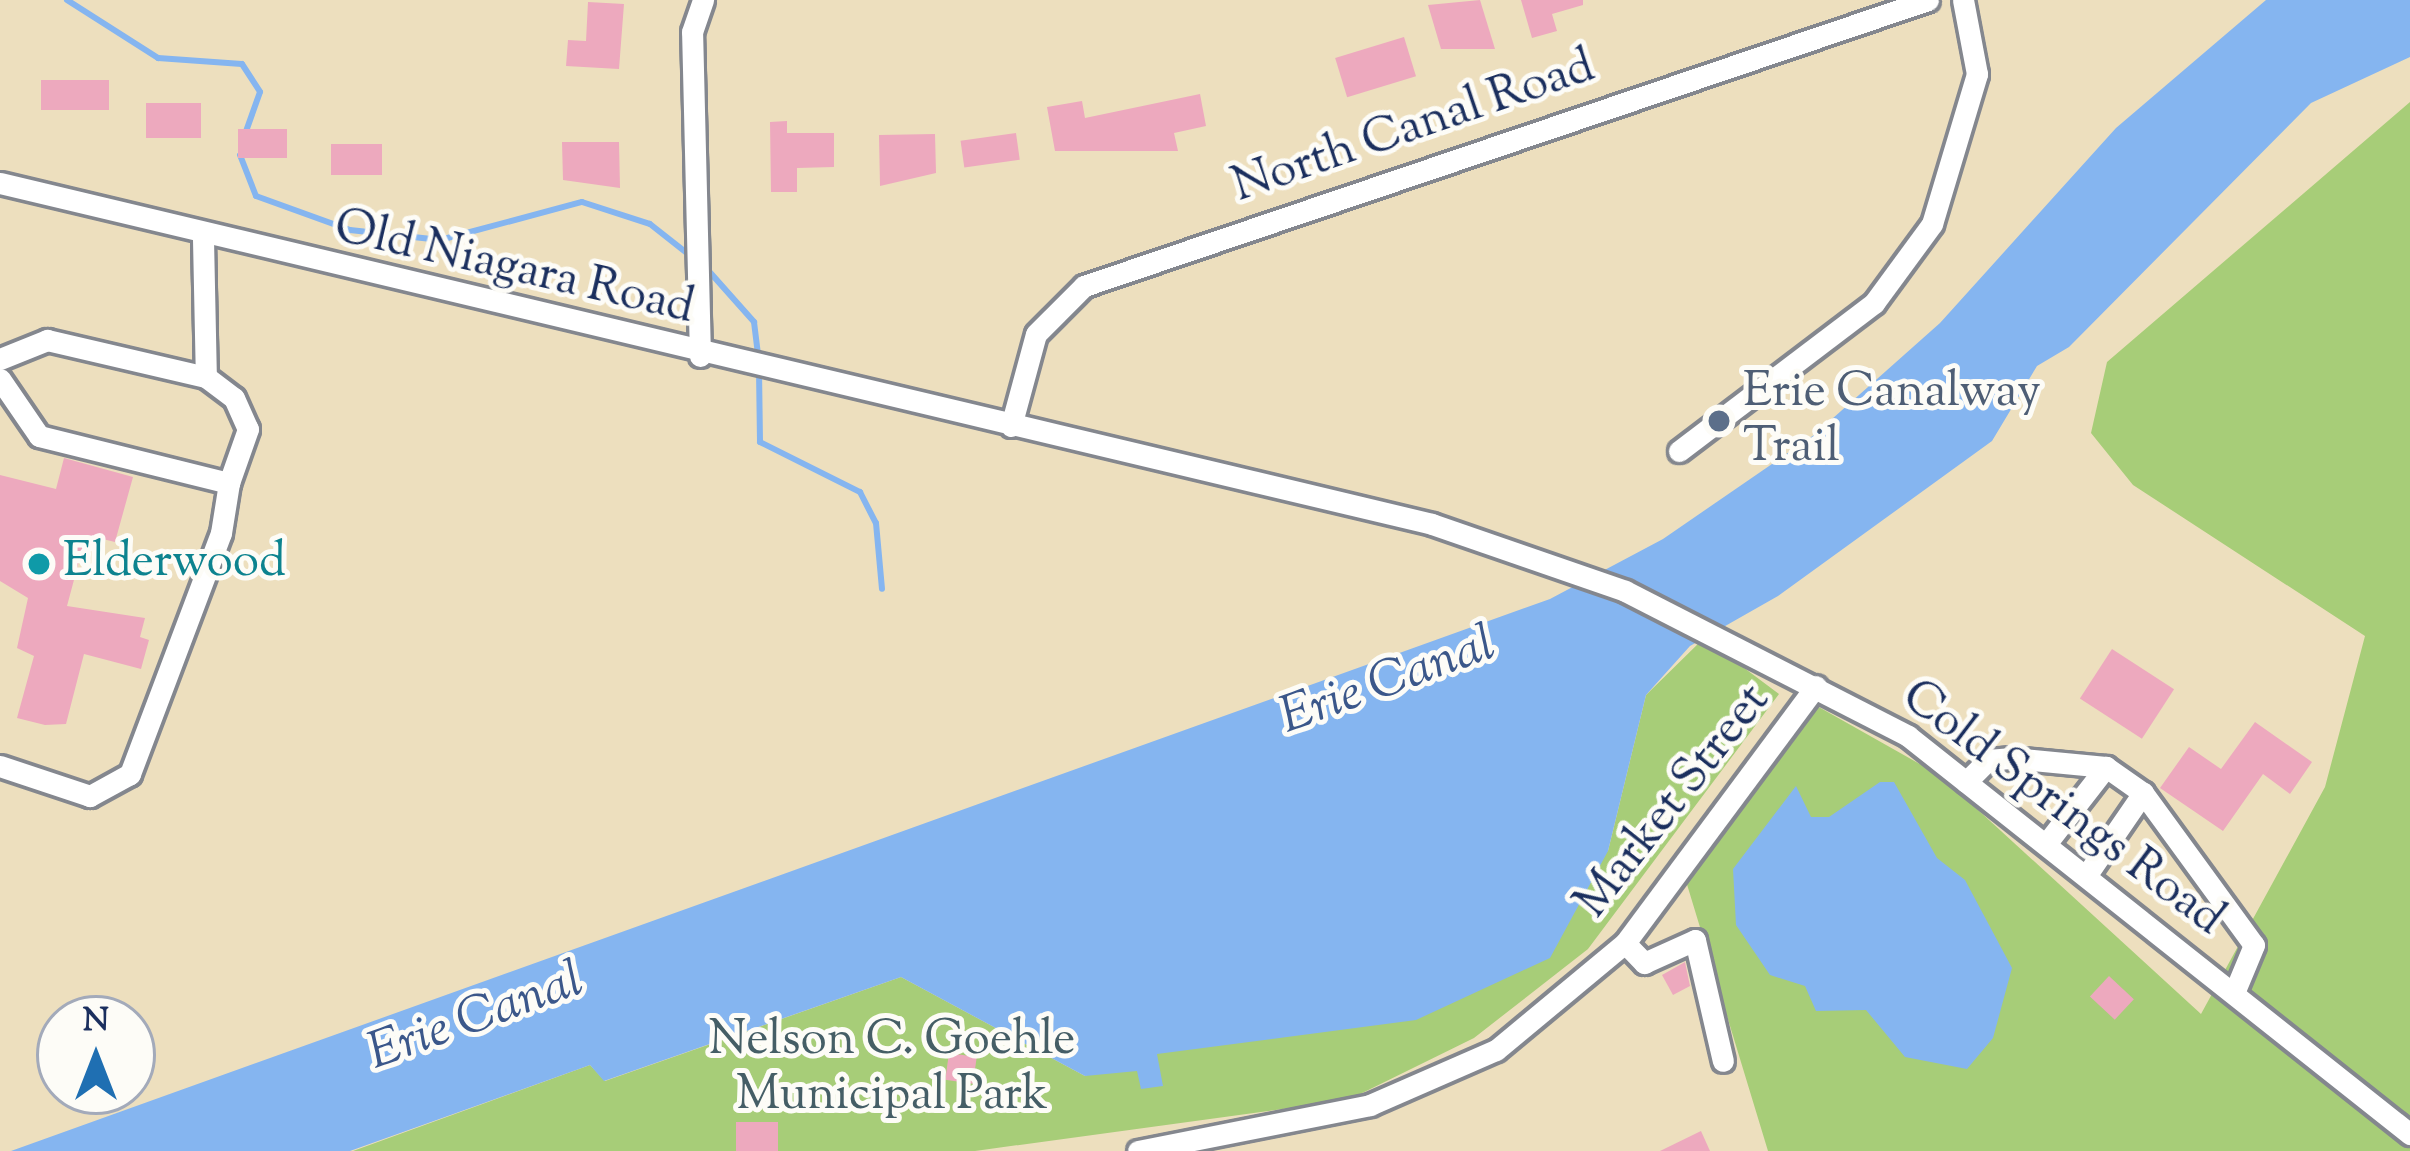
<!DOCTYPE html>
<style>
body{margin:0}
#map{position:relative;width:2410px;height:1151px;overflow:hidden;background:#eddfbe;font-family:"Sorts Mill Goudy",serif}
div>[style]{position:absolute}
.green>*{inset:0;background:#a7cd78}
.water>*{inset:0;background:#85b5f0}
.stream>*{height:6px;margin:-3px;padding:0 3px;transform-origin:3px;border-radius:3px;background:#85b5f0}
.building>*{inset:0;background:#eda9be;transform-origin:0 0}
.roads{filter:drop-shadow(3px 0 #84878e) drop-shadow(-3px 0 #84878e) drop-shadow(0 3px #84878e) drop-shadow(0 -3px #84878e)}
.minor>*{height:21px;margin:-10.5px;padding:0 10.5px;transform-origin:10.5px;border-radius:10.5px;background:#fff}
.dots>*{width:33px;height:33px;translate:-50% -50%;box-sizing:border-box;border:6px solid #fdfcf7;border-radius:50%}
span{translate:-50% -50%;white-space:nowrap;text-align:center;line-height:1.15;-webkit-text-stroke:10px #fdfcf7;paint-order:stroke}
.street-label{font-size:48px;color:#1b2f5e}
.service-label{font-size:48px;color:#4e5e75}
.left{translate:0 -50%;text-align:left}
.culture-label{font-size:48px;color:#0d838f}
.park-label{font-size:48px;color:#455e66}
.water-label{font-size:51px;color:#3b578a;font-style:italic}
.north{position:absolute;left:36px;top:995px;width:120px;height:120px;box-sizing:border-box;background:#fdfcf7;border:3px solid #a3aaba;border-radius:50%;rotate:0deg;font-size:33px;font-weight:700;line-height:48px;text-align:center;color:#1b2f5e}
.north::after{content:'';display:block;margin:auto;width:42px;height:54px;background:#1f6fb2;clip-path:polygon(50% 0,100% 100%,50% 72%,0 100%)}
</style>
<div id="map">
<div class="green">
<div style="clip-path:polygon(2410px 102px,2410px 1151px,1768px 1151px,1682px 868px,1817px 706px,1941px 776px,2201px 1014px,2325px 787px,2365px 636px,2133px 485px,2091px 433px,2107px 362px)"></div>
<div style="clip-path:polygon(1704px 638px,1779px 694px,1588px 949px,1474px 1038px,1348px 1100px,975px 1151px,353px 1151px,590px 1065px,605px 1081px,901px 977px,1085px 1076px,1608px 851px,1646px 695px)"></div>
</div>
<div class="water">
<div style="clip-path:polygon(2266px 0,2410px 0,2410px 57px,2311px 103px,2069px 347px,2037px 366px,1992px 441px,1778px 596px,1690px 646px,1646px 695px,1608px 851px,1550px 958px,1416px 1020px,1157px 1054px,1163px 1086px,1141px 1089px,1137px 1071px,1085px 1076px,901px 977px,604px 1081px,590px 1065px,350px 1151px,11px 1151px,1550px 599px,1663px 539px,1814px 435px,1940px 323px,2116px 128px)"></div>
<div style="clip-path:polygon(1880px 782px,1894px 782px,1937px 858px,1965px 880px,2012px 968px,1993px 1038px,1967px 1069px,1905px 1057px,1866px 1010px,1816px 1011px,1805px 986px,1770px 975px,1736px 925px,1733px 869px,1796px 786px,1811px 817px,1829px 817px)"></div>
</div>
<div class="stream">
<div style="left:67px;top:0;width:108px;rotate:32.5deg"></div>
<div style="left:158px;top:58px;width:84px;rotate:4.1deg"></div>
<div style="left:242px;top:64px;width:33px;rotate:57deg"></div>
<div style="left:260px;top:92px;width:48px;rotate:109.6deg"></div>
<div style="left:240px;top:155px;width:44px;rotate:68.7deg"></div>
<div style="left:256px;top:196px;width:100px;rotate:19.9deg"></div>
<div style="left:350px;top:230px;width:91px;rotate:6.3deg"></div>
<div style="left:440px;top:240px;width:147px;rotate:-15deg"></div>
<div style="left:582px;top:202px;width:71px;rotate:17.9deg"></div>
<div style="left:650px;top:224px;width:53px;rotate:38.2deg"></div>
<div style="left:707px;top:269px;width:71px;rotate:48.4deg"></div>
<div style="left:754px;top:322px;width:35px;rotate:83deg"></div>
<div style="left:759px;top:370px;width:72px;rotate:89.2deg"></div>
<div style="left:760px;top:442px;width:112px;rotate:26.6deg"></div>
<div style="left:860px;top:492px;width:35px;rotate:63deg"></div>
<div style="left:876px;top:523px;width:66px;rotate:84.8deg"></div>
</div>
<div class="building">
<div style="clip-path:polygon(1480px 0,1495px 49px,1441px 49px,1428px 5px)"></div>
<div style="clip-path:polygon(1521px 0,1583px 0,1583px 5px,1552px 14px,1557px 31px,1532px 38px)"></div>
<div style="clip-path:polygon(588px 2px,624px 4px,619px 69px,566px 66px,568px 40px,586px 41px)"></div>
<div style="left:1404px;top:37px;width:41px;height:72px;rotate:73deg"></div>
<div style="left:109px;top:80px;width:30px;height:68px;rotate:90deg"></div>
<div style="clip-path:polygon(1200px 94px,1206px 126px,1174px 133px,1178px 151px,1055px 151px,1047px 107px,1082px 101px,1085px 118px)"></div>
<div style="left:146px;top:103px;width:55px;height:35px"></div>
<div style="clip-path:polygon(787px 121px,787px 133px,834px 133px,834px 167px,797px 168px,797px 192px,771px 192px,770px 122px)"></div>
<div style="left:238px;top:129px;width:49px;height:29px"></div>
<div style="left:1016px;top:133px;width:27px;height:56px;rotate:82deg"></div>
<div style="clip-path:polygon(935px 134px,936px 173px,880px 186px,879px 135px)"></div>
<div style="clip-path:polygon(562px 142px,619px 142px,620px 188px,563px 180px)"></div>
<div style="left:331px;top:144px;width:51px;height:31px"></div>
<div style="clip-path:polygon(64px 458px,133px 477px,115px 542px,86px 535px,67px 606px,145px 618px,140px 637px,149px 640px,141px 669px,84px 654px,66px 724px,45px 725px,17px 718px,34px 656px,17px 648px,28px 598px,0 581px,0 475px,56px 489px)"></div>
<div style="left:2112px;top:649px;width:74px;height:59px;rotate:33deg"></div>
<div style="clip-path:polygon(2255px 722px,2312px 762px,2290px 794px,2263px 774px,2223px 831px,2160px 788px,2189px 747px,2221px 769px)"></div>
<div style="clip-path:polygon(1685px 962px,1690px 986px,1673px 995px,1662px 975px)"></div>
<div style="left:2109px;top:976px;width:34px;height:28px;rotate:43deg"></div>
<div style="left:949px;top:1053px;width:28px;height:27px;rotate:8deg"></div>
<div style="left:736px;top:1122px;width:42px;height:29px"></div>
<div style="clip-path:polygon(1701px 1131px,1710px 1151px,1660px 1151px)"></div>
</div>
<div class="roads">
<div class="minor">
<div style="left:0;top:183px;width:1472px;rotate:13.39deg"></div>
<div style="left:1432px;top:524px;width:204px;rotate:19.1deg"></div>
<div style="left:1625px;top:591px;width:318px;rotate:27.1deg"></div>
<div style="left:1908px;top:736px;width:641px;rotate:38.41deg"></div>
<div style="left:203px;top:239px;width:138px;rotate:88.8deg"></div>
<div style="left:700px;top:356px;width:324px;rotate:-91.4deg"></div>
<div style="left:692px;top:32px;width:34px;rotate:-71deg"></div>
<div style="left:0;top:359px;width:51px;rotate:-22deg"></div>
<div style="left:47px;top:340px;width:163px;rotate:13.1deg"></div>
<div style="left:206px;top:377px;width:35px;rotate:37deg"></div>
<div style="left:234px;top:398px;width:34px;rotate:66deg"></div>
<div style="left:248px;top:429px;width:57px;rotate:109.4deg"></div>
<div style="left:0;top:379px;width:69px;rotate:55.6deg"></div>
<div style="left:39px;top:436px;width:196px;rotate:13.9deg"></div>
<div style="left:229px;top:483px;width:51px;rotate:99.1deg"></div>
<div style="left:221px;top:533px;width:258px;rotate:110.7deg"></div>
<div style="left:130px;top:774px;width:46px;rotate:151.2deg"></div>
<div style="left:90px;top:796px;width:95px;rotate:-161.6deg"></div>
<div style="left:1011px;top:426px;width:95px;rotate:-74.8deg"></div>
<div style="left:1036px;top:334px;width:68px;rotate:-45deg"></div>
<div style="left:1084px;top:286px;width:891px;rotate:-18.72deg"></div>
<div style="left:1679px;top:451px;width:245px;rotate:-37.2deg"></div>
<div style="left:1874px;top:303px;width:98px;rotate:-53.7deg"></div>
<div style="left:1932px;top:224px;width:157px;rotate:-73.3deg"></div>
<div style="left:1977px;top:74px;width:75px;rotate:-100.7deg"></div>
<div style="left:1966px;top:782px;width:31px;rotate:-45deg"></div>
<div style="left:1988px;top:760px;width:24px;rotate:-5deg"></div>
<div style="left:2012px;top:758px;width:94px;rotate:5.5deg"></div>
<div style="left:2106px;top:767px;width:45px;rotate:35.1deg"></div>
<div style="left:2143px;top:793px;width:188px;rotate:53.9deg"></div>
<div style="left:2254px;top:945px;width:52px;rotate:112.6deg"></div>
<div style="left:2046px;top:844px;width:98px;rotate:-52.1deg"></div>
<div style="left:2086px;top:876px;width:101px;rotate:-55.5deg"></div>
<div style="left:1625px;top:943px;width:28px;rotate:46deg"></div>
<div style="left:1644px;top:963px;width:56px;rotate:-24.3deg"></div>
<div style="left:1695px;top:940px;width:124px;rotate:77deg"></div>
<div style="left:1138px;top:1151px;width:237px;rotate:-11.2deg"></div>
<div style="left:1370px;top:1105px;width:137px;rotate:-23.6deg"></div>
<div style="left:1496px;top:1050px;width:168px;rotate:-39.7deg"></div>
<div style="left:1625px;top:943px;width:320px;rotate:-53.4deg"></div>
</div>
</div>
<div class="dots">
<div style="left:1719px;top:421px;background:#5c6f8a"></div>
<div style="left:39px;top:564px;background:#0f9aa8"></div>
</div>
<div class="street-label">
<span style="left:1414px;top:128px;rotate:-19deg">North Canal Road</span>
<span style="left:514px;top:269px;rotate:13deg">Old Niagara Road</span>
<span style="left:1674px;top:802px;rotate:-52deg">Market Street</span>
<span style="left:2062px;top:809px;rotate:37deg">Cold Springs Road</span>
</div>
<div class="service-label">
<span class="left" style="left:1743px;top:421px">Erie Canalway<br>Trail</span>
</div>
<div class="culture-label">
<span class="left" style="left:63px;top:564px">Elderwood</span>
</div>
<div class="park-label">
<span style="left:892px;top:1069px">Nelson C. Goehle<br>Municipal Park</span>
</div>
<div class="water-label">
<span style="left:1388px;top:683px;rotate:-20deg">Erie Canal</span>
<span style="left:476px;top:1019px;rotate:-20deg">Erie Canal</span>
</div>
<div class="north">N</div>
</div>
